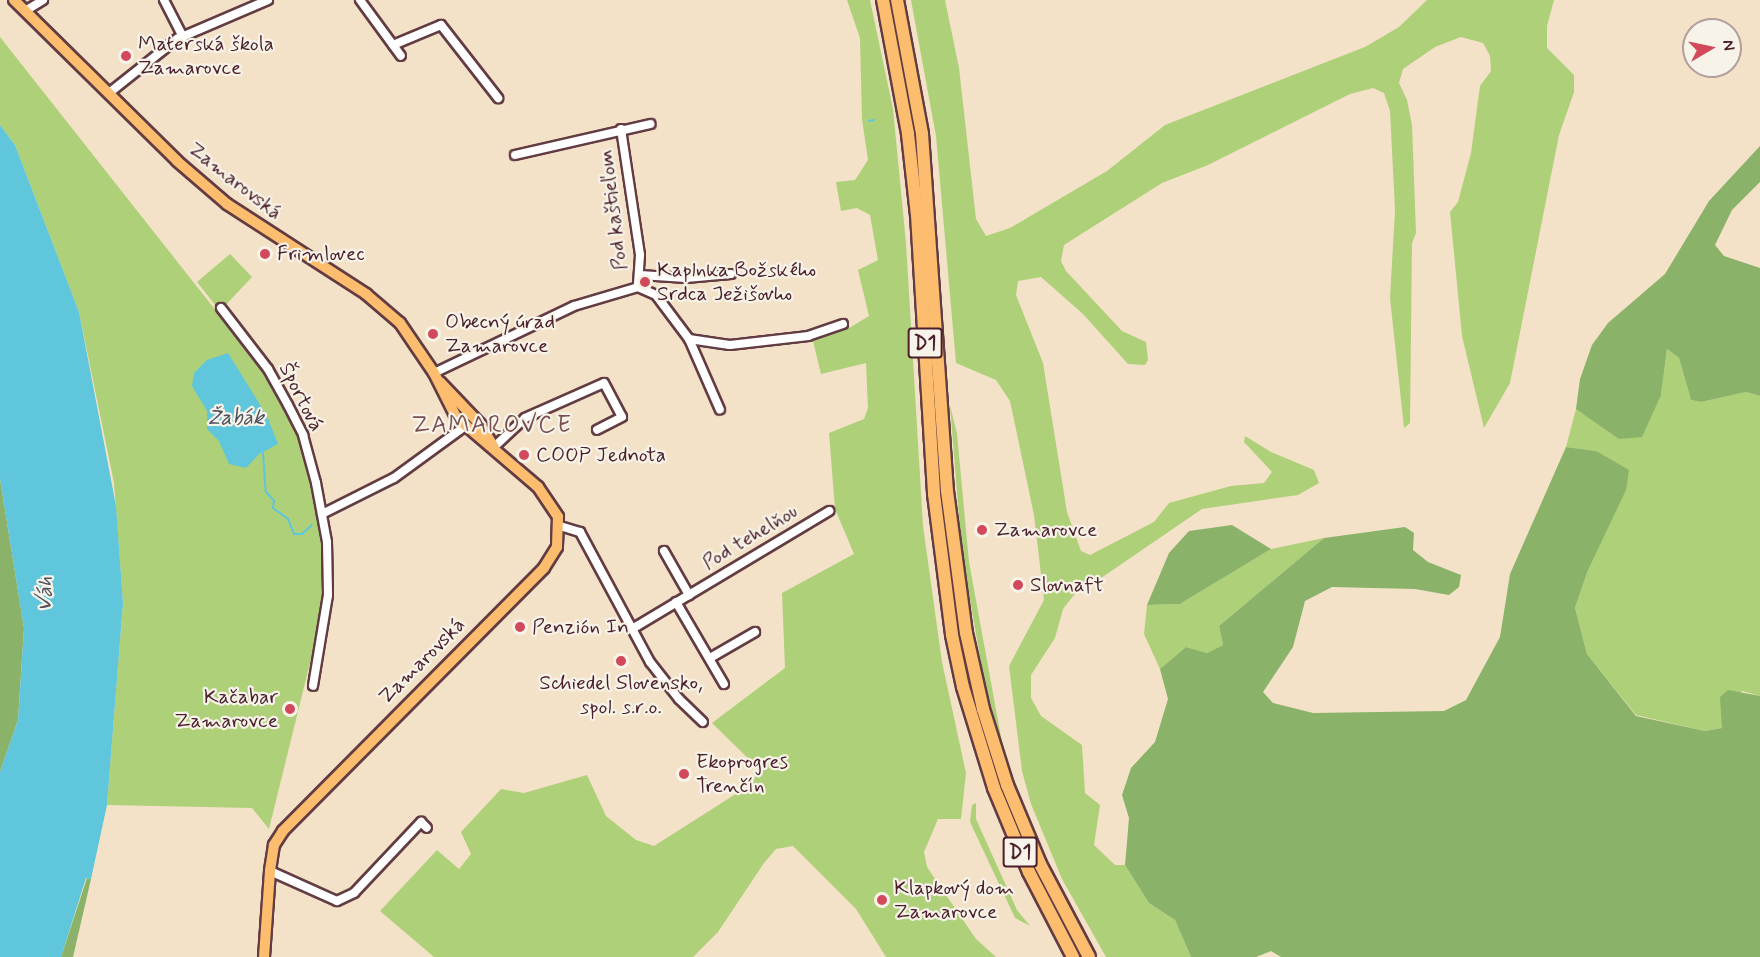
<!DOCTYPE html>
<meta charset="utf-8">
<style>
body{margin:0}
#map{position:relative;width:1760px;height:957px;overflow:hidden;background:#f3e2c8;font-family:Mynerve,sans-serif}
div>[style]{position:absolute}
.green>*{inset:0;background:#aed078}
.forest>*{inset:0;background:#8ab268}
.water>*{inset:0;background:#5fc6dc}
.stream>*{height:2px;margin:-1px;padding:0 1px;transform-origin:1px;border-radius:1px;background:#5fc6dc}
.roads{filter:drop-shadow(2px 0 #633c43) drop-shadow(-2px 0 #633c43) drop-shadow(0 2px #633c43) drop-shadow(0 -2px #633c43)}
.minor>*{height:8px;margin:-4px;padding:0 4px;transform-origin:4px;border-radius:4px;background:#fff}
.major>*{height:10px;margin:-5px;padding:0 5px;transform-origin:5px;border-radius:5px;background:#fcbd6f}
.highway>*{height:12px;margin:-6px;padding:0 6px;transform-origin:6px;border-radius:6px;background:#fcbd6f}
.dots>*{width:16px;height:16px;translate:-50% -50%;box-sizing:border-box;border:3px solid #f7f3e8;border-radius:50%}
span{translate:-50% -50%;white-space:nowrap;text-align:center;line-height:1.15;-webkit-text-stroke:4.5px #f7f3e8;paint-order:stroke}
.shield-label span{padding:2px 4px;background:#f7f3e8;border:2px solid;border-radius:4px;-webkit-text-stroke-width:0}
.shield-label{font-size:20px;color:#4a1f2b;font-weight:700}
.poi-label{font-size:21px;color:#4a1f2b}
.left{translate:0 -50%;text-align:left}
.right{translate:-100% -50%;text-align:right}
.street-label{font-size:21px;color:#4a1f2b}
.water-label{font-size:22px;color:#505160;font-style:italic}
.quarter-label{font-size:24px;color:#7b4f51;letter-spacing:1.5px}
.north{position:absolute;left:1682px;top:18px;width:60px;height:60px;box-sizing:border-box;background:#f7f3e8;border:2px solid #b29e9c;border-radius:50%;rotate:81deg;font-size:16px;font-weight:700;line-height:24px;text-align:center;color:#4a1f2b}
.north::after{content:'';display:block;margin:auto;width:21px;height:27px;background:#d1495b;clip-path:polygon(50% 0,100% 100%,50% 72%,0 100%)}
</style>
<div id="map">
<div class="green">
<div style="clip-path:polygon(847px 0,870px 0,893px 109px,906px 243px,923px 526px,942px 662px,966px 773px,961px 819px,938px 819px,924px 852px,927px 867px,976px 939px,996px 957px,886px 957px,856px 909px,793px 846px,776px 849px,764px 863px,718px 932px,693px 957px,434px 957px,380px 911px,437px 850px,459px 869px,471px 854px,461px 832px,501px 789px,524px 793px,587px 775px,606px 816px,636px 840px,654px 846px,753px 783px,758px 768px,712px 723px,785px 668px,782px 593px,854px 554px,835px 509px,829px 433px,864px 419px,868px 408px,866px 363px,821px 374px,812px 337px,849px 328px,869px 316px,858px 270px,878px 260px,870px 215px,857px 208px,841px 211px,836px 182px,855px 180px,868px 160px,862px 119px,860px 38px)"></div>
<div style="clip-path:polygon(911px 0,945px 0,959px 68px,976px 219px,986px 236px,1010px 228px,1107px 171px,1165px 125px,1365px 47px,1399px 27px,1427px 0,1554px 0,1547px 26px,1547px 48px,1574px 75px,1574px 92px,1559px 135px,1510px 383px,1484px 428px,1462px 336px,1450px 212px,1458px 202px,1471px 153px,1480px 86px,1491px 71px,1490px 56px,1483px 43px,1461px 37px,1435px 47px,1403px 69px,1399px 83px,1407px 100px,1412px 125px,1416px 233px,1412px 243px,1410px 423px,1404px 428px,1390px 298px,1395px 210px,1390px 111px,1384px 93px,1373px 88px,1350px 94px,1208px 165px,1162px 183px,1064px 245px,1061px 261px,1066px 271px,1122px 331px,1146px 342px,1148px 360px,1145px 365px,1128px 364px,1083px 314px,1041px 277px,1018px 281px,1016px 295px,1043px 363px,1067px 512px,1081px 551px,1090px 555px,1154px 522px,1169px 503px,1231px 486px,1264px 483px,1272px 472px,1244px 442px,1245px 436px,1271px 452px,1314px 470px,1319px 483px,1298px 495px,1202px 509px,1101px 578px,1084px 582px,1063px 609px,1055px 638px,1031px 675px,1031px 698px,1041px 716px,1082px 745px,1085px 793px,1100px 805px,1094px 845px,1115px 865px,1125px 865px,1149px 903px,1175px 920px,1191px 957px,1106px 957px,1062px 879px,1031px 804px,1022px 771px,1009px 666px,1044px 600px,1034px 515px,1010px 401px,996px 380px,956px 363px,936px 136px)"></div>
<div style="clip-path:polygon(0 37px,243px 345px,279px 396px,302px 448px,325px 534px,325px 602px,269px 829px,252px 808px,107px 805px,123px 603px,114px 483px,79px 312px,15px 145px,0 125px)"></div>
<div style="clip-path:polygon(230px 254px,252px 277px,220px 311px,197px 282px)"></div>
<div style="clip-path:polygon(1667px 349px,1679px 358px,1691px 400px,1701px 402px,1746px 392px,1760px 396px,1760px 696px,1742px 691px,1722px 728px,1705px 731px,1636px 715px,1587px 654px,1575px 608px,1588px 570px,1596px 451px,1566px 447px,1576px 409px,1596px 422px,1661px 395px)"></div>
<div style="clip-path:polygon(950px 405px,957px 434px,969px 562px,1003px 748px,985px 685px,962px 554px)"></div>
<div style="clip-path:polygon(1324px 538px,1219px 626px,1223px 645px,1207px 653px,1186px 647px,1160px 669px,1144px 634px,1147px 605px,1180px 604px,1271px 549px)"></div>
<div style="clip-path:polygon(976px 803px,976px 819px,1017px 910px,1030px 926px,1015px 918px,970px 822px,972px 805px)"></div>
</div>
<div class="forest">
<div style="clip-path:polygon(1760px 146px,1760px 182px,1732px 210px,1715px 245px,1724px 256px,1760px 268px,1760px 396px,1746px 392px,1701px 402px,1691px 400px,1679px 358px,1667px 349px,1661px 395px,1642px 437px,1619px 439px,1576px 409px,1580px 379px,1592px 345px,1608px 323px,1665px 274px,1709px 201px)"></div>
<div style="clip-path:polygon(1566px 447px,1596px 451px,1629px 470px,1626px 490px,1588px 570px,1575px 608px,1587px 654px,1636px 716px,1705px 731px,1722px 728px,1720px 697px,1728px 690px,1760px 696px,1760px 957px,1281px 957px,1271px 951px,1256px 957px,1191px 957px,1175px 920px,1149px 903px,1125px 865px,1129px 818px,1122px 795px,1131px 768px,1155px 742px,1168px 699px,1160px 669px,1186px 647px,1207px 653px,1223px 645px,1219px 626px,1324px 538px,1405px 527px,1414px 533px,1413px 550px,1428px 562px,1461px 575px,1459px 587px,1449px 595px,1415px 589px,1332px 587px,1305px 601px,1293px 647px,1263px 692px,1273px 703px,1313px 713px,1444px 711px,1466px 700px,1500px 637px,1510px 574px)"></div>
<div style="clip-path:polygon(0 479px,24px 628px,18px 720px,0 772px)"></div>
<div style="clip-path:polygon(1232px 525px,1271px 549px,1180px 604px,1147px 605px,1169px 553px,1189px 531px)"></div>
<div style="clip-path:polygon(87px 878px,91px 879px,73px 957px,61px 957px)"></div>
</div>
<div class="water">
<div style="clip-path:polygon(0 125px,15px 145px,79px 312px,116px 506px,123px 603px,107px 805px,91px 879px,86px 878px,61px 957px,0 957px,0 772px,18px 720px,24px 628px,0 479px)"></div>
<div style="clip-path:polygon(228px 353px,267px 416px,278px 444px,259px 454px,246px 468px,229px 464px,219px 441px,207px 429px,207px 411px,192px 386px,194px 373px,207px 360px)"></div>
</div>
<div class="stream">
<div style="left:869px;top:121px;width:5px;rotate:-11deg"></div>
<div style="left:263px;top:453px;width:39px;rotate:86deg"></div>
<div style="left:266px;top:492px;width:12px;rotate:48deg"></div>
<div style="left:274px;top:501px;width:7px;rotate:98deg"></div>
<div style="left:273px;top:508px;width:19px;rotate:36deg"></div>
<div style="left:288px;top:519px;width:16px;rotate:68deg"></div>
<div style="left:294px;top:534px;width:8px"></div>
<div style="left:302px;top:534px;width:13px;rotate:-42deg"></div>
</div>
<div class="roads">
<div class="minor">
<div style="left:164px;top:0;width:42px;rotate:62.8deg"></div>
<div style="left:360px;top:0;width:69px;rotate:53.8deg"></div>
<div style="left:25px;top:11px;width:21px;rotate:-31deg"></div>
<div style="left:393px;top:45px;width:52px;rotate:-22.6deg"></div>
<div style="left:441px;top:25px;width:93px;rotate:52deg"></div>
<div style="left:109px;top:93px;width:87px;rotate:-38.5deg"></div>
<div style="left:177px;top:39px;width:99px;rotate:-23.2deg"></div>
<div style="left:621px;top:129px;width:127px;rotate:81.4deg"></div>
<div style="left:640px;top:255px;width:32px;rotate:94deg"></div>
<div style="left:515px;top:155px;width:139px;rotate:-12.9deg"></div>
<div style="left:640px;top:275px;width:46px;rotate:3.7deg"></div>
<div style="left:686px;top:278px;width:45px;rotate:-5.1deg"></div>
<div style="left:221px;top:308px;width:77px;rotate:52.4deg"></div>
<div style="left:268px;top:369px;width:41px;rotate:60.9deg"></div>
<div style="left:288px;top:405px;width:34px;rotate:63deg"></div>
<div style="left:303px;top:435px;width:50px;rotate:74.8deg"></div>
<div style="left:316px;top:483px;width:60px;rotate:79.4deg"></div>
<div style="left:327px;top:542px;width:53px;rotate:88.9deg"></div>
<div style="left:328px;top:595px;width:92px;rotate:99.4deg"></div>
<div style="left:689px;top:339px;width:41px;rotate:8.3deg"></div>
<div style="left:730px;top:345px;width:79px;rotate:-6.6deg"></div>
<div style="left:808px;top:336px;width:37px;rotate:-19deg"></div>
<div style="left:434px;top:373px;width:155px;rotate:-25.6deg"></div>
<div style="left:574px;top:306px;width:67px;rotate:-16.5deg"></div>
<div style="left:638px;top:287px;width:20px;rotate:24deg"></div>
<div style="left:656px;top:295px;width:55px;rotate:53.1deg"></div>
<div style="left:689px;top:339px;width:77px;rotate:66.4deg"></div>
<div style="left:494px;top:447px;width:42px;rotate:-43.1deg"></div>
<div style="left:525px;top:418px;width:86px;rotate:-23.9deg"></div>
<div style="left:604px;top:383px;width:38px;rotate:62deg"></div>
<div style="left:622px;top:417px;width:28px;rotate:153deg"></div>
<div style="left:322px;top:514px;width:80px;rotate:-26.6deg"></div>
<div style="left:394px;top:478px;width:87px;rotate:-36.1deg"></div>
<div style="left:560px;top:526px;width:21px;rotate:17deg"></div>
<div style="left:580px;top:532px;width:148px;rotate:61.7deg"></div>
<div style="left:650px;top:662px;width:47px;rotate:51.9deg"></div>
<div style="left:679px;top:699px;width:33px;rotate:44deg"></div>
<div style="left:664px;top:551px;width:51px;rotate:60.4deg"></div>
<div style="left:676px;top:602px;width:95px;rotate:59.7deg"></div>
<div style="left:632px;top:629px;width:230px;rotate:-30.9deg"></div>
<div style="left:710px;top:658px;width:52px;rotate:-30deg"></div>
<div style="left:270px;top:871px;width:73px;rotate:24.1deg"></div>
<div style="left:337px;top:901px;width:19px;rotate:-25deg"></div>
<div style="left:354px;top:893px;width:98px;rotate:-46.7deg"></div>
<div style="left:421px;top:822px;width:8px;rotate:45deg"></div>
</div>
<div class="major">
<div style="left:14px;top:0;width:229px;rotate:44.6deg"></div>
<div style="left:177px;top:161px;width:66px;rotate:40.7deg"></div>
<div style="left:227px;top:204px;width:166px;rotate:32.9deg"></div>
<div style="left:366px;top:294px;width:45px;rotate:40.5deg"></div>
<div style="left:400px;top:323px;width:60px;rotate:55.8deg"></div>
<div style="left:434px;top:373px;width:49px;rotate:63.4deg"></div>
<div style="left:456px;top:417px;width:108px;rotate:40.5deg"></div>
<div style="left:538px;top:487px;width:36px;rotate:56deg"></div>
<div style="left:558px;top:517px;width:30px;rotate:92deg"></div>
<div style="left:557px;top:547px;width:25px;rotate:122deg"></div>
<div style="left:544px;top:568px;width:371px;rotate:134.8deg"></div>
<div style="left:283px;top:831px;width:17px;rotate:123deg"></div>
<div style="left:274px;top:845px;width:26px;rotate:99deg"></div>
<div style="left:270px;top:871px;width:86px;rotate:94deg"></div>
<div style="left:440px;top:382px;width:58px;rotate:46.4deg"></div>
<div style="left:480px;top:424px;width:26px;rotate:59deg"></div>
</div>
<div class="highway">
<div style="left:883px;top:0;width:136px;rotate:79.4deg"></div>
<div style="left:908px;top:134px;width:81px;rotate:83.7deg"></div>
<div style="left:917px;top:215px;width:280px;rotate:86.5deg"></div>
<div style="left:934px;top:494px;width:142px;rotate:82.7deg"></div>
<div style="left:952px;top:635px;width:53px;rotate:78.1deg"></div>
<div style="left:963px;top:687px;width:106px;rotate:72.9deg"></div>
<div style="left:994px;top:788px;width:91px;rotate:67.4deg"></div>
<div style="left:1029px;top:872px;width:96px;rotate:62.6deg"></div>
<div style="left:897px;top:0;width:136px;rotate:79.4deg"></div>
<div style="left:922px;top:134px;width:358px;rotate:86deg"></div>
<div style="left:947px;top:491px;width:143px;rotate:82.4deg"></div>
<div style="left:966px;top:633px;width:78px;rotate:77.4deg"></div>
<div style="left:983px;top:709px;width:80px;rotate:72.5deg"></div>
<div style="left:1007px;top:785px;width:86px;rotate:67.3deg"></div>
<div style="left:1040px;top:864px;width:105px;rotate:62.2deg"></div>
</div>
</div>
<div class="dots">
<div style="left:126px;top:56px;background:#d1495b"></div>
<div style="left:265px;top:254px;background:#d1495b"></div>
<div style="left:645px;top:282px;background:#d1495b"></div>
<div style="left:433px;top:334px;background:#d1495b"></div>
<div style="left:524px;top:455px;background:#d1495b"></div>
<div style="left:982px;top:530px;background:#d1495b"></div>
<div style="left:1018px;top:585px;background:#d1495b"></div>
<div style="left:520px;top:627px;background:#d1495b"></div>
<div style="left:621px;top:661px;background:#d1495b"></div>
<div style="left:290px;top:709px;background:#d1495b"></div>
<div style="left:684px;top:774px;background:#d1495b"></div>
<div style="left:882px;top:900px;background:#d1495b"></div>
</div>
<div class="shield-label">
<span style="left:925px;top:343px">D1</span>
<span style="left:1020px;top:852px">D1</span>
</div>
<div class="poi-label">
<span class="left" style="left:138px;top:56px">Materská škola<br>Zamarovce</span>
<span class="left" style="left:277px;top:254px">Frimlovec</span>
<span class="left" style="left:657px;top:282px">Kaplnka Božského<br>Srdca Ježišovho</span>
<span class="left" style="left:445px;top:334px">Obecný úrad<br>Zamarovce</span>
<span class="left" style="left:536px;top:455px">COOP Jednota</span>
<span class="left" style="left:994px;top:530px">Zamarovce</span>
<span class="left" style="left:1030px;top:585px">Slovnaft</span>
<span class="left" style="left:532px;top:627px">Penzión In</span>
<span style="left:621px;top:695px">Schiedel Slovensko,<br>spol. s.r.o.</span>
<span class="right" style="left:278px;top:709px">Kačabar<br>Zamarovce</span>
<span class="left" style="left:696px;top:774px">Ekoprogres<br>Trenčín</span>
<span class="left" style="left:894px;top:900px">Klapkový dom<br>Zamarovce</span>
</div>
<div class="street-label">
<span style="left:235px;top:181px;rotate:38deg">Zamarovská</span>
<span style="left:613px;top:210px;rotate:-97deg">Pod kaštieľom</span>
<span style="left:301px;top:397px;rotate:63deg">Športová</span>
<span style="left:750px;top:537px;rotate:-31deg">Pod tehelňou</span>
<span style="left:422px;top:661px;rotate:-45deg">Zamarovská</span>
</div>
<div class="water-label">
<span style="left:236px;top:419px">Žabák</span>
<span style="left:46px;top:594px;rotate:-87deg">Váh</span>
</div>
<div class="quarter-label">
<span style="left:492px;top:426px">ZAMAROVCE</span>
</div>
<div class="north">N</div>
</div>
